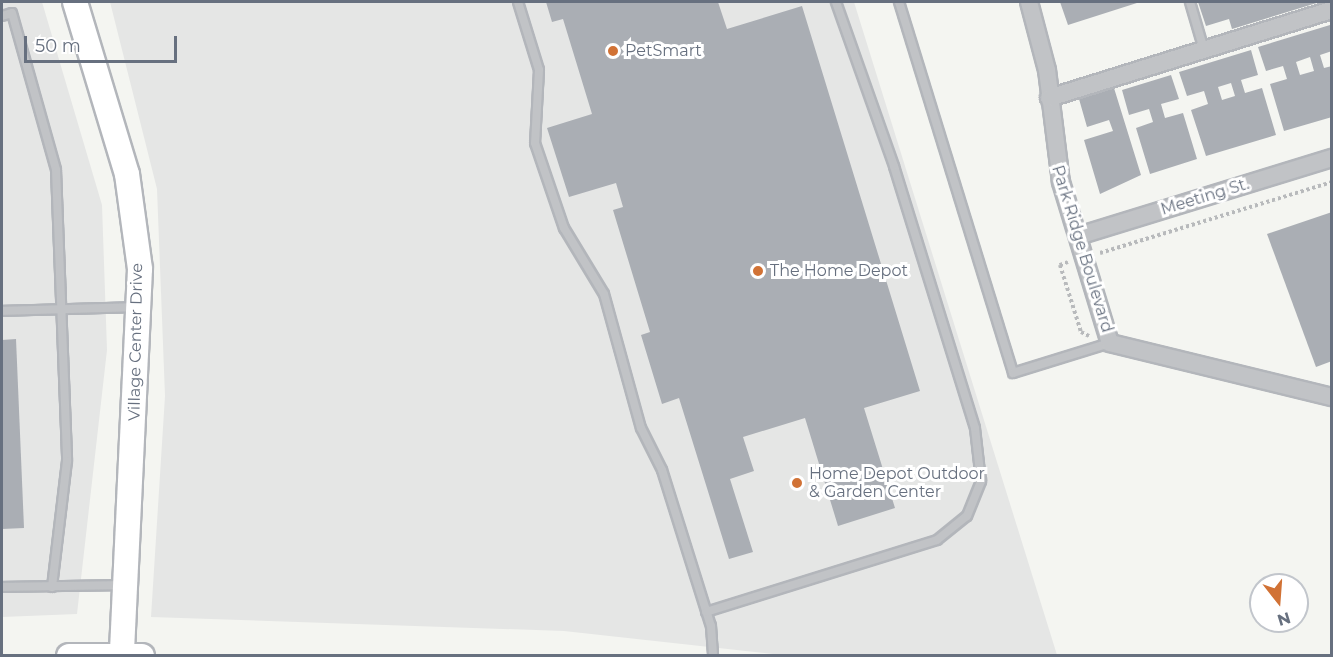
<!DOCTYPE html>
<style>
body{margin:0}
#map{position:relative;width:1333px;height:657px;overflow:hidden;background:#f4f5f1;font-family:Montserrat,sans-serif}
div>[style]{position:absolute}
.built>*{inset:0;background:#e5e6e5}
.building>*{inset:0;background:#aaaeb4}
.path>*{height:4px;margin-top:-2px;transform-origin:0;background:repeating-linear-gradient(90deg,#b8babc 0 3px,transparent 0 6px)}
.roads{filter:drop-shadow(2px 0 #b3b6bb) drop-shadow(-2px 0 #b3b6bb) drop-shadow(0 2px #b3b6bb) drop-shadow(0 -2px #b3b6bb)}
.lane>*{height:8px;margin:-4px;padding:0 4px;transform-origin:4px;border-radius:4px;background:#c1c3c6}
.street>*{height:16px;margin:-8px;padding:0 8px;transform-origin:8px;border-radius:8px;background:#c1c3c6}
.secondary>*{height:24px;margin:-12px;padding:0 12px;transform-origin:12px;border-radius:12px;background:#fff}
.dots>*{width:16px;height:16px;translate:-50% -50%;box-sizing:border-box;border:3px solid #fff;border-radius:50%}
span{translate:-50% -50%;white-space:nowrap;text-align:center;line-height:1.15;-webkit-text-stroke:6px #fff;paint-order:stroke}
.poi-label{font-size:16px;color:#67707f}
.left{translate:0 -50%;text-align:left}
.street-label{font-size:16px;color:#67707f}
.frame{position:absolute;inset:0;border:3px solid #67707f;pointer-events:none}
.north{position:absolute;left:1249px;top:573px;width:60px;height:60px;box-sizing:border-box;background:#fff;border:2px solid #c2c6cc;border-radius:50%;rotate:163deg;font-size:16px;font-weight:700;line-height:24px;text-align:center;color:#67707f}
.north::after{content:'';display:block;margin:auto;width:21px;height:27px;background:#d17235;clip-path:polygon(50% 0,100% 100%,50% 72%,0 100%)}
.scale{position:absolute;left:24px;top:36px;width:153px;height:27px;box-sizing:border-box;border:3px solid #67707f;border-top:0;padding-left:8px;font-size:18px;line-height:21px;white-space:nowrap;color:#67707f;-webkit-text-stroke:4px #fff;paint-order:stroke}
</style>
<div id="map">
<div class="built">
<div style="clip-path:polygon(2px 2px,42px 2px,102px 205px,107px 350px,77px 614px,2px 617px)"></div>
<div style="clip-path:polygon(110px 2px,854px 2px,1057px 655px,792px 656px,564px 631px,151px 617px,165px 396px,157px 189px)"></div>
</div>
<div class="building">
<div style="clip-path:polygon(546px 2px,718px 2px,727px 29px,802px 6px,920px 391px,864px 408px,895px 508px,838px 526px,805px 418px,743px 437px,754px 471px,730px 479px,753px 552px,729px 559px,679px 398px,662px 404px,641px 335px,650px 332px,613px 210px,623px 207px,616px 183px,569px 197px,547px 128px,592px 114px,563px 19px,552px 22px)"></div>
<div style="clip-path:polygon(1060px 2px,1140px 2px,1068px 25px)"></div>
<div style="clip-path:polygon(1198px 2px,1320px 2px,1232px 29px,1229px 19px,1206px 26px)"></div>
<div style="clip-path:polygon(evenodd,1330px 25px,1332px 51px,1320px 55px,1324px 68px,1332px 66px,1332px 117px,1284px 131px,1270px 84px,1287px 79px,1283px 66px,1266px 71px,1258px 47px,1330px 25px,1310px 57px,1314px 71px,1300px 75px,1296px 62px,1310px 57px)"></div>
<div style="clip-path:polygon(evenodd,1251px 50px,1258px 75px,1241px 80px,1245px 93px,1262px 88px,1276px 135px,1206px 156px,1191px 110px,1208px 104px,1204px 91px,1187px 96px,1179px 72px,1251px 50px,1231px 83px,1235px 96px,1222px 100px,1218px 87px,1231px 83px)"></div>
<div style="clip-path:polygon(1171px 75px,1179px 99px,1161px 104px,1165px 118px,1183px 113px,1197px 159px,1150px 174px,1136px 128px,1153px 122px,1149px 109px,1129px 115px,1122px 90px)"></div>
<div style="clip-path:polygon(1114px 88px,1141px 175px,1100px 194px,1084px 140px,1113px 131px,1109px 120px,1087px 127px,1079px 99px)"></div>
<div style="clip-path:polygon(1332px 212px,1332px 361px,1316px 367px,1267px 234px)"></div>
<div style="clip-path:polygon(16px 339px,24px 528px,2px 529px,2px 340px)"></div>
</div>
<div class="path">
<div style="left:1100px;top:253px;width:243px;rotate:-17deg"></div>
<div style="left:1068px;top:262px;width:9px;rotate:159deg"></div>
<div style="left:1060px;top:265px;width:70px;rotate:72.6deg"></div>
<div style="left:1081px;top:332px;width:9px;rotate:27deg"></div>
</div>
<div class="roads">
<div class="lane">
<div style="left:518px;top:2px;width:71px;rotate:72.8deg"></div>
<div style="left:539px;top:70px;width:73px;rotate:93.1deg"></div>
<div style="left:535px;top:143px;width:90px;rotate:71.2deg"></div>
<div style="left:564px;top:228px;width:77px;rotate:58.8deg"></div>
<div style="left:604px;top:294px;width:139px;rotate:74.6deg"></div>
<div style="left:641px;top:428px;width:47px;rotate:63.4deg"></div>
<div style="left:662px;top:470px;width:164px;rotate:72.6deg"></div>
<div style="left:711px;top:626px;width:30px;rotate:86deg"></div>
<div style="left:899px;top:2px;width:388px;rotate:72.9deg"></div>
<div style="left:1013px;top:373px;width:102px;rotate:-17.2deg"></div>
<div style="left:1190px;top:2px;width:50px;rotate:73.7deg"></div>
<div style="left:2px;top:16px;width:10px;rotate:-17deg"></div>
<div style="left:12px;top:13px;width:163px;rotate:74.3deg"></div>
<div style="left:56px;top:170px;width:291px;rotate:87.8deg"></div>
<div style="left:67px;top:461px;width:127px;rotate:96.8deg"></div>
<div style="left:2px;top:311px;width:134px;rotate:-1.7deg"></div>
<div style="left:2px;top:587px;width:122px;rotate:-0.9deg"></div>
<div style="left:706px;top:612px;width:242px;rotate:-17.3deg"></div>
<div style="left:937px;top:540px;width:38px;rotate:-39deg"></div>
<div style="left:967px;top:516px;width:38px;rotate:-68deg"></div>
<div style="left:981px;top:481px;width:53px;rotate:-96.5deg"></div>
<div style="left:975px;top:428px;width:274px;rotate:-107.2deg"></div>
<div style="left:894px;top:166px;width:174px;rotate:-109.5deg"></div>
</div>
<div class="street">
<div style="left:1029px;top:2px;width:70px;rotate:75.2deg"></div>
<div style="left:1047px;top:70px;width:113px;rotate:82.9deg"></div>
<div style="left:1061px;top:182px;width:168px;rotate:73.1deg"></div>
<div style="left:1110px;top:343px;width:228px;rotate:13.7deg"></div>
<div style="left:1049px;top:98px;width:296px;rotate:-17.3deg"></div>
<div style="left:1078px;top:236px;width:266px;rotate:-17.1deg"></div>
</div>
<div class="secondary">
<div style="left:75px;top:2px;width:180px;rotate:73.2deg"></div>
<div style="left:127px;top:174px;width:96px;rotate:82.2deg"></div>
<div style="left:140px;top:269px;width:385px;rotate:92.7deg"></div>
<div style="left:69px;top:656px;width:73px"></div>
</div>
</div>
<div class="dots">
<div style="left:613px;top:51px;background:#d17235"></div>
<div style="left:758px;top:271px;background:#d17235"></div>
<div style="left:797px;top:483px;background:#d17235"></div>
</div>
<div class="poi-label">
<span class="left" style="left:625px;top:51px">PetSmart</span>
<span class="left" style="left:770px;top:271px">The Home Depot</span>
<span class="left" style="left:809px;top:483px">Home Depot Outdoor<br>&amp; Garden Center</span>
</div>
<div class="street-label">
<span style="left:1205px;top:197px;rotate:-17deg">Meeting St.</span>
<span style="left:1082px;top:249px;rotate:73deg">Park Ridge Boulevard</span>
<span style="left:136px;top:342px;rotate:-89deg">Village Center Drive</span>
</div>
<div class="frame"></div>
<div class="north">N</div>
<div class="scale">50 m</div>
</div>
